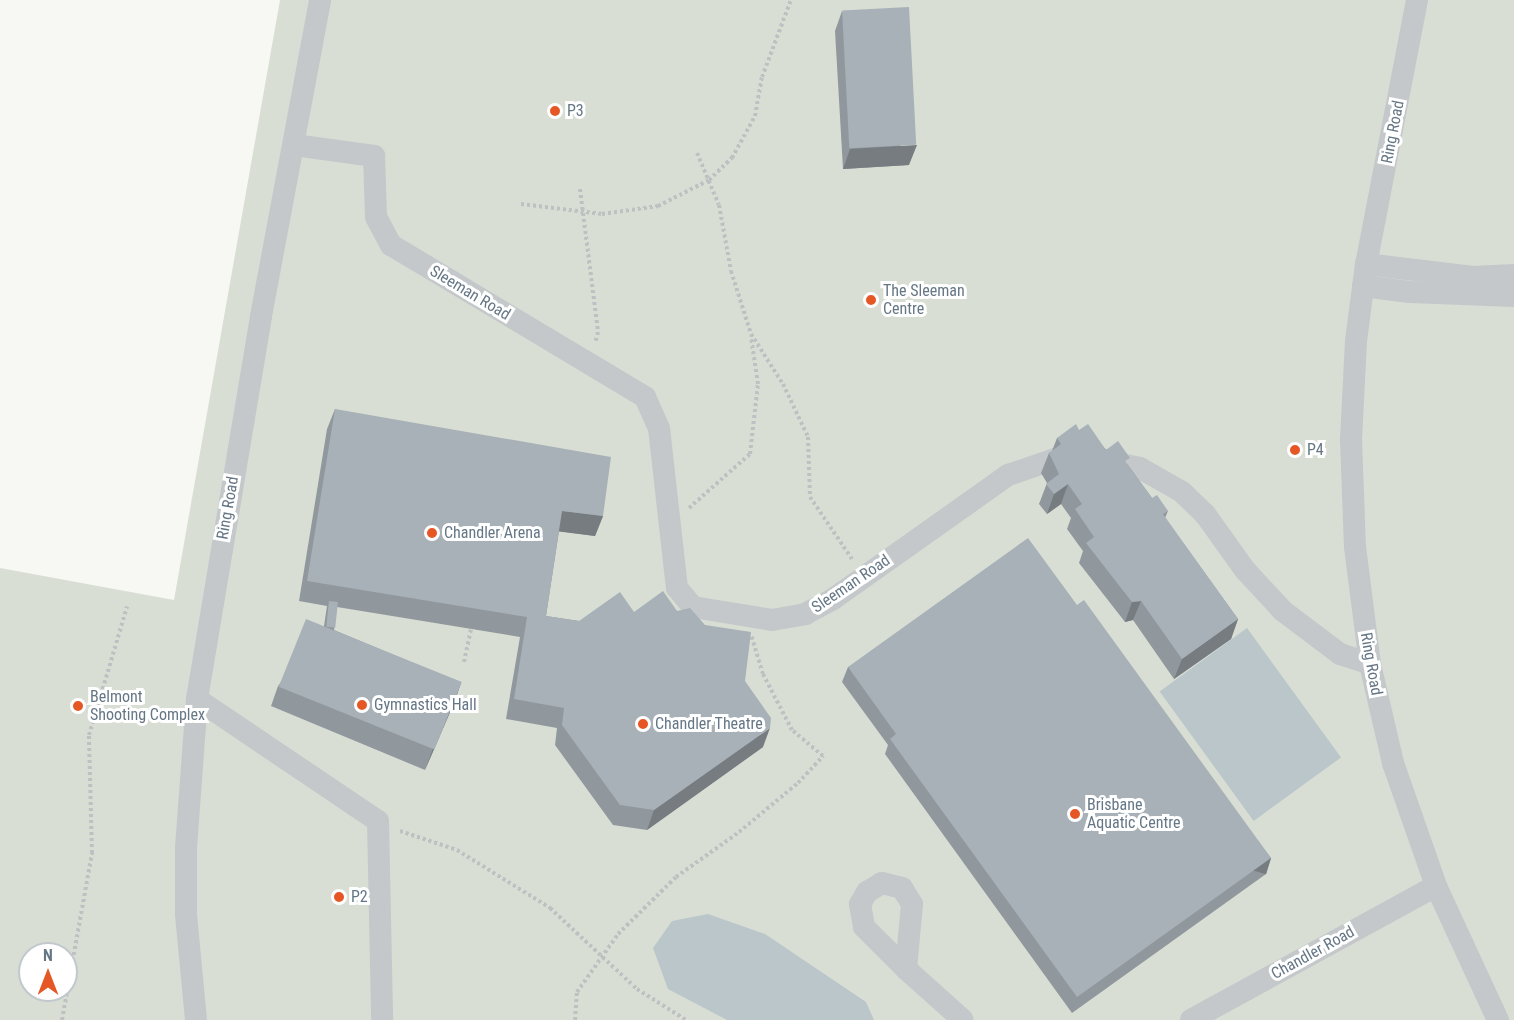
<!DOCTYPE html>
<style>
body{margin:0}
#map{position:relative;width:1514px;height:1020px;overflow:hidden;background:#f7f7f3;font-family:"Roboto Condensed",sans-serif}
div>[style]{position:absolute}
.green>*{inset:0;background:#d8ded4}
.water>*{inset:0;background:#bbc6ca;transform-origin:0 0}
.path>*{height:4px;margin-top:-2px;transform-origin:0;background:repeating-linear-gradient(90deg,#bec0c2 0 3px,transparent 0 6px)}
.minor>*{height:22px;margin:-11px;padding:0 11px;transform-origin:11px;border-radius:11px;background:#c4c8cb}
.wall>*{inset:0;background:#90989d}
.shaded-wall>*{inset:0;background:#767c80;transform-origin:0 0}
.building>*{inset:0;background:#a8b1b7;transform-origin:0 0}
.dots>*{width:16px;height:16px;translate:-50% -50%;box-sizing:border-box;border:3px solid #fff;border-radius:50%}
span{translate:-50% -50%;white-space:nowrap;text-align:center;line-height:1.15;-webkit-text-stroke:6px #fff;paint-order:stroke}
.poi-label{font-size:16px;color:#657685}
.left{translate:0 -50%;text-align:left}
.street-label{font-size:16px;color:#657685}
.north{position:absolute;left:18px;top:942px;width:60px;height:60px;box-sizing:border-box;background:#fff;border:2px solid #c1c8ce;border-radius:50%;rotate:0deg;font-size:16px;font-weight:700;line-height:24px;text-align:center;color:#657685}
.north::after{content:'';display:block;margin:auto;width:21px;height:27px;background:#e55725;clip-path:polygon(50% 0,100% 100%,50% 72%,0 100%)}
</style>
<div id="map">
<div class="green">
<div style="clip-path:polygon(evenodd,280px 0,1514px 0,1514px 1020px,0 1020px,0 568px,174px 600px,280px 0,30px 954px,66px 954px,66px 990px,30px 990px,30px 954px)"></div>
</div>
<div class="water">
<div style="left:1247px;top:628px;width:160px;height:108px;rotate:54deg"></div>
<div style="clip-path:polygon(708px 914px,765px 934px,866px 1002px,874px 1020px,727px 1020px,668px 989px,653px 948px,672px 921px)"></div>
</div>
<div class="path">
<div style="left:697px;top:153px;width:56px;rotate:67.1deg"></div>
<div style="left:719px;top:205px;width:67px;rotate:79.7deg"></div>
<div style="left:731px;top:271px;width:66px;rotate:72.4deg"></div>
<div style="left:751px;top:334px;width:59px;rotate:57.4deg"></div>
<div style="left:783px;top:384px;width:59px;rotate:64.7deg"></div>
<div style="left:808px;top:437px;width:60px;rotate:88.1deg"></div>
<div style="left:810px;top:497px;width:75px;rotate:55.9deg"></div>
<div style="left:580px;top:189px;width:144px;rotate:82.8deg"></div>
<div style="left:598px;top:332px;width:11px;rotate:105deg"></div>
<div style="left:521px;top:204px;width:82px;rotate:7deg"></div>
<div style="left:602px;top:214px;width:57px;rotate:-8.1deg"></div>
<div style="left:658px;top:206px;width:57px;rotate:-27deg"></div>
<div style="left:709px;top:180px;width:32px;rotate:-44deg"></div>
<div style="left:732px;top:158px;width:48px;rotate:-61.3deg"></div>
<div style="left:755px;top:116px;width:40px;rotate:-80deg"></div>
<div style="left:762px;top:77px;width:82px;rotate:-69.4deg"></div>
<div style="left:689px;top:508px;width:81px;rotate:-41.5deg"></div>
<div style="left:750px;top:454px;width:70px;rotate:-83.5deg"></div>
<div style="left:758px;top:384px;width:48px;rotate:-98.5deg"></div>
<div style="left:464px;top:662px;width:34px;rotate:-78deg"></div>
<div style="left:400px;top:831px;width:60px;rotate:18.4deg"></div>
<div style="left:457px;top:850px;width:110px;rotate:31.9deg"></div>
<div style="left:550px;top:908px;width:119px;rotate:43deg"></div>
<div style="left:637px;top:989px;width:58px;rotate:32.3deg"></div>
<div style="left:62px;top:1020px;width:170px;rotate:-79.8deg"></div>
<div style="left:92px;top:853px;width:118px;rotate:-91.5deg"></div>
<div style="left:89px;top:735px;width:134px;rotate:-73.5deg"></div>
<div style="left:575px;top:1020px;width:28px;rotate:-86deg"></div>
<div style="left:577px;top:992px;width:71px;rotate:-54.7deg"></div>
<div style="left:618px;top:934px;width:81px;rotate:-44.5deg"></div>
<div style="left:676px;top:877px;width:77px;rotate:-35.5deg"></div>
<div style="left:739px;top:832px;width:77px;rotate:-39.7deg"></div>
<div style="left:798px;top:783px;width:37px;rotate:-47deg"></div>
<div style="left:823px;top:756px;width:40px;rotate:-140deg"></div>
<div style="left:792px;top:730px;width:63px;rotate:-117.4deg"></div>
<div style="left:763px;top:674px;width:39px;rotate:-107deg"></div>
</div>
<div class="minor">
<div style="left:1417px;top:0;width:269px;rotate:100.9deg"></div>
<div style="left:1366px;top:264px;width:78px;rotate:97.4deg"></div>
<div style="left:1356px;top:341px;width:98px;rotate:92.9deg"></div>
<div style="left:1351px;top:439px;width:108px;rotate:87.9deg"></div>
<div style="left:1355px;top:547px;width:118px;rotate:82.7deg"></div>
<div style="left:1370px;top:664px;width:102px;rotate:76.9deg"></div>
<div style="left:1393px;top:763px;width:130px;rotate:70.7deg"></div>
<div style="left:1436px;top:886px;width:148px;rotate:65.2deg"></div>
<div style="left:294px;top:145px;width:81px;rotate:7.8deg"></div>
<div style="left:374px;top:156px;width:61px;rotate:88.1deg"></div>
<div style="left:376px;top:217px;width:32px;rotate:62deg"></div>
<div style="left:391px;top:245px;width:296px;rotate:30.9deg"></div>
<div style="left:645px;top:397px;width:34px;rotate:66deg"></div>
<div style="left:659px;top:428px;width:161px;rotate:83.6deg"></div>
<div style="left:677px;top:588px;width:25px;rotate:50deg"></div>
<div style="left:693px;top:607px;width:80px;rotate:9.3deg"></div>
<div style="left:772px;top:620px;width:34px;rotate:-10deg"></div>
<div style="left:805px;top:614px;width:32px;rotate:-28deg"></div>
<div style="left:833px;top:599px;width:214px;rotate:-35.3deg"></div>
<div style="left:1008px;top:475px;width:50px;rotate:-18.8deg"></div>
<div style="left:1055px;top:459px;width:42px"></div>
<div style="left:1097px;top:459px;width:44px;rotate:11.8deg"></div>
<div style="left:1140px;top:468px;width:48px;rotate:29.7deg"></div>
<div style="left:1182px;top:492px;width:32px;rotate:44deg"></div>
<div style="left:1205px;top:514px;width:69px;rotate:54.5deg"></div>
<div style="left:1245px;top:570px;width:56px;rotate:47.2deg"></div>
<div style="left:1283px;top:611px;width:71px;rotate:37deg"></div>
<div style="left:1340px;top:654px;width:32px;rotate:18deg"></div>
<div style="left:1366px;top:264px;width:108px;rotate:6.9deg"></div>
<div style="left:1473px;top:277px;width:41px;rotate:-2.8deg"></div>
<div style="left:1363px;top:286px;width:47px;rotate:7.3deg"></div>
<div style="left:1410px;top:292px;width:104px;rotate:2.2deg"></div>
<div style="left:197px;top:699px;width:218px;rotate:34deg"></div>
<div style="left:378px;top:821px;width:199px;rotate:88.8deg"></div>
<div style="left:906px;top:969px;width:65px;rotate:-84.7deg"></div>
<div style="left:912px;top:904px;width:19px;rotate:-122deg"></div>
<div style="left:902px;top:888px;width:21px;rotate:-166deg"></div>
<div style="left:882px;top:883px;width:17px;rotate:149deg"></div>
<div style="left:867px;top:892px;width:14px;rotate:120deg"></div>
<div style="left:860px;top:904px;width:23px;rotate:80deg"></div>
<div style="left:864px;top:927px;width:59px;rotate:45deg"></div>
<div style="left:906px;top:969px;width:76px;rotate:41.8deg"></div>
<div style="left:196px;top:1020px;width:106px;rotate:-95.4deg"></div>
<div style="left:186px;top:914px;width:66px;rotate:-90deg"></div>
<div style="left:186px;top:848px;width:149px;rotate:-85.8deg"></div>
<div style="left:197px;top:699px;width:388px;rotate:-80.5deg"></div>
<div style="left:261px;top:316px;width:321px;rotate:-79.4deg"></div>
<div style="left:1191px;top:1020px;width:279px;rotate:-28.7deg"></div>
</div>
<div class="wall">
<div style="clip-path:polygon(842px 11px,909px 165px,843px 169px,835px 31px)"></div>
<div style="clip-path:polygon(335px 409px,603px 516px,595px 536px,559px 531px,546px 616px,579px 621px,634px 612px,677px 611px,745px 681px,763px 747px,647px 830px,613px 825px,555px 745px,557px 728px,506px 719px,520px 637px,337px 607px,334px 630px,461px 683px,454px 703px,425px 770px,271px 706px,278px 686px,324px 626px,327px 606px,299px 601px,327px 429px)"></div>
<div style="clip-path:polygon(1079px 430px,1128px 465px,1152px 498px,1168px 511px,1165px 518px,1238px 619px,1231px 639px,1174px 679px,1133px 620px,1125px 622px,1079px 563px,1083px 551px,1067px 529px,1071px 518px,1061px 504px,1047px 514px,1039px 504px,1047px 483px,1041px 473px,1049px 453px,1052px 451px,1057px 438px)"></div>
<div style="clip-path:polygon(1077px 605px,1271px 858px,1266px 874px,1072px 1013px,885px 754px,888px 745px,842px 682px,848px 667px)"></div>
</div>
<div class="shaded-wall">
<div style="clip-path:polygon(917px 145px,909px 165px,843px 169px,850px 149px)"></div>
<div style="clip-path:polygon(1068px 484px,1061px 504px,1047px 514px,1054px 494px)"></div>
<div style="clip-path:polygon(562px 511px,603px 516px,595px 536px,555px 531px)"></div>
<div style="clip-path:polygon(1141px 601px,1133px 620px,1125px 622px,1132px 602px)"></div>
<div style="clip-path:polygon(1238px 619px,1231px 639px,1174px 679px,1182px 659px)"></div>
<div style="clip-path:polygon(461px 683px,454px 703px,425px 770px,432px 751px)"></div>
<div style="clip-path:polygon(770px 728px,763px 747px,647px 830px,654px 810px)"></div>
<div style="left:1271px;top:858px;width:17px;height:239px;rotate:107deg"></div>
</div>
<div class="building">
<div style="left:909px;top:7px;width:138px;height:67px;rotate:87deg"></div>
<div style="clip-path:polygon(335px 409px,611px 457px,603px 516px,562px 511px,546px 616px,579px 621px,620px 592px,634px 612px,663px 591px,677px 611px,690px 608px,705px 625px,751px 632px,745px 681px,771px 718px,770px 728px,654px 810px,620px 805px,562px 725px,564px 708px,514px 699px,527px 617px,307px 581px)"></div>
<div style="clip-path:polygon(1076px 424px,1079px 430px,1088px 424px,1106px 450px,1118px 441px,1130px 458px,1125px 461px,1152px 498px,1157px 495px,1168px 511px,1163px 514px,1238px 619px,1182px 659px,1141px 601px,1132px 602px,1086px 543px,1094px 537px,1075px 509px,1082px 504px,1068px 484px,1054px 494px,1046px 484px,1059px 474px,1049px 453px,1061px 444px,1057px 438px)"></div>
<div style="clip-path:polygon(1028px 538px,1077px 605px,1084px 600px,1271px 858px,1077px 997px,890px 739px,896px 734px,848px 667px)"></div>
<div style="left:329px;top:601px;width:9px;height:26px;rotate:6deg"></div>
<div style="left:306px;top:619px;width:168px;height:73px;rotate:22deg"></div>
</div>
<div class="dots">
<div style="left:555px;top:111px;background:#e55725"></div>
<div style="left:871px;top:300px;background:#e55725"></div>
<div style="left:1295px;top:450px;background:#e55725"></div>
<div style="left:432px;top:533px;background:#e55725"></div>
<div style="left:362px;top:705px;background:#e55725"></div>
<div style="left:78px;top:706px;background:#e55725"></div>
<div style="left:643px;top:724px;background:#e55725"></div>
<div style="left:1075px;top:814px;background:#e55725"></div>
<div style="left:339px;top:897px;background:#e55725"></div>
</div>
<div class="poi-label">
<span class="left" style="left:567px;top:111px">P3</span>
<span class="left" style="left:883px;top:300px">The Sleeman<br>Centre</span>
<span class="left" style="left:1307px;top:450px">P4</span>
<span class="left" style="left:444px;top:533px">Chandler Arena</span>
<span class="left" style="left:90px;top:706px">Belmont<br>Shooting Complex</span>
<span class="left" style="left:374px;top:705px">Gymnastics Hall</span>
<span class="left" style="left:655px;top:724px">Chandler Theatre</span>
<span class="left" style="left:1087px;top:814px">Brisbane<br>Aquatic Centre</span>
<span class="left" style="left:351px;top:897px">P2</span>
</div>
<div class="street-label">
<span style="left:1393px;top:132px;rotate:-79deg">Ring Road</span>
<span style="left:470px;top:293px;rotate:31deg">Sleeman Road</span>
<span style="left:228px;top:508px;rotate:-80deg">Ring Road</span>
<span style="left:851px;top:584px;rotate:-34deg">Sleeman Road</span>
<span style="left:1371px;top:664px;rotate:80deg">Ring Road</span>
<span style="left:1313px;top:953px;rotate:-29deg">Chandler Road</span>
</div>
<div class="north">N</div>
</div>
